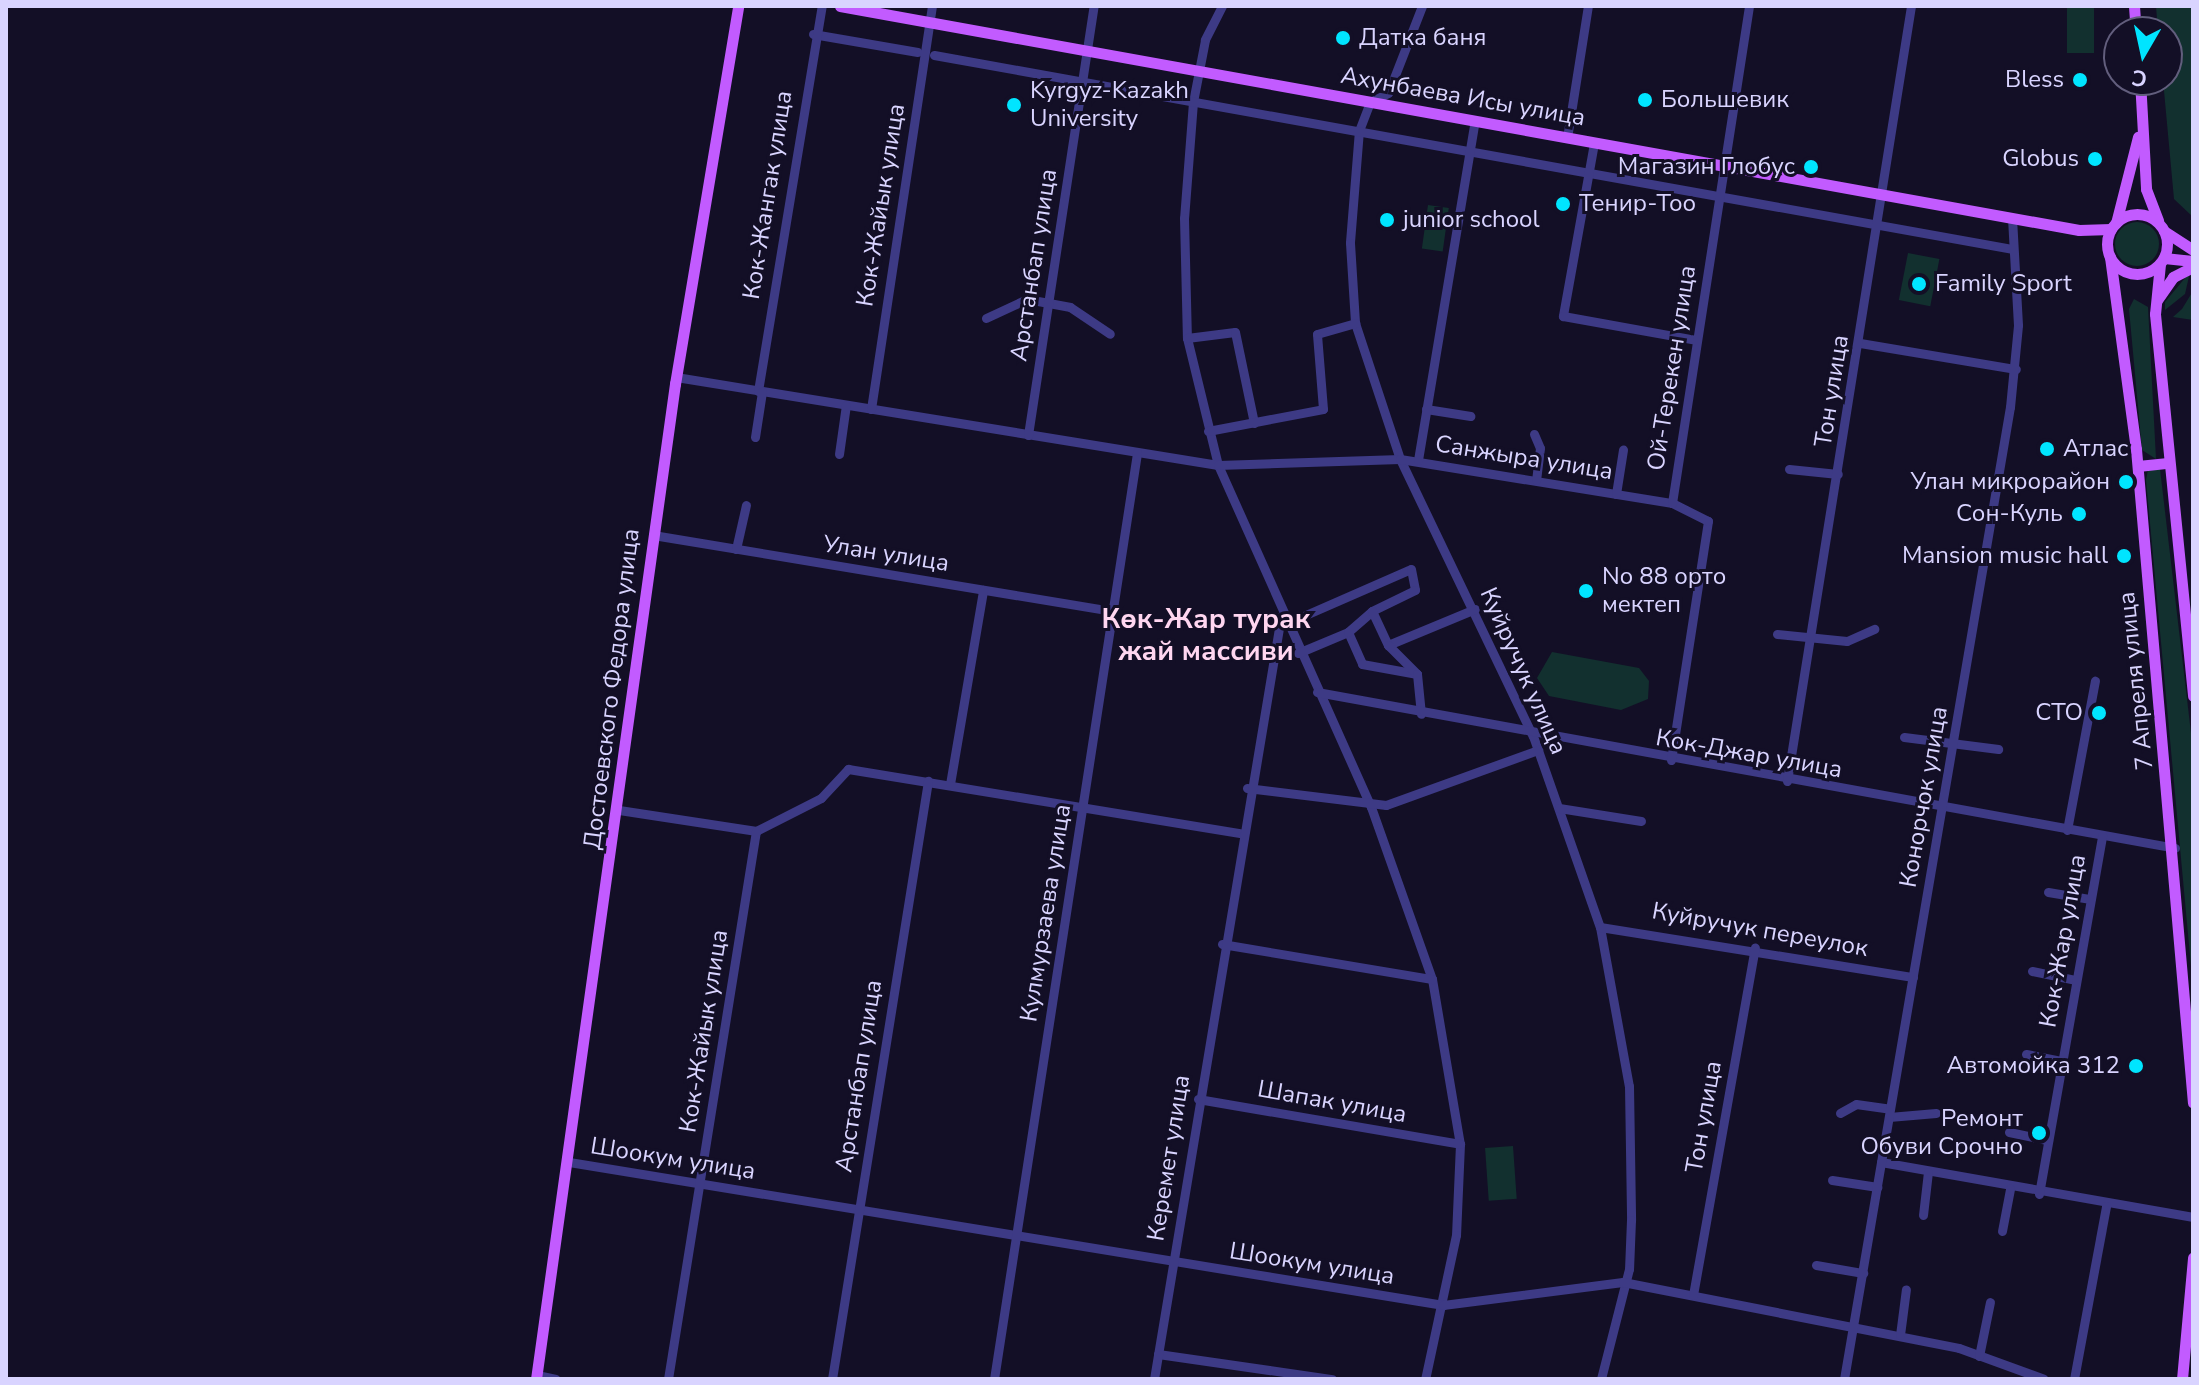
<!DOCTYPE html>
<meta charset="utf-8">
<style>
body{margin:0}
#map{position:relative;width:2199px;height:1385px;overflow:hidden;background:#130f26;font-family:"Nunito Sans",sans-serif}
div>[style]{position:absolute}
.green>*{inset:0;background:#12302f;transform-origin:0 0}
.round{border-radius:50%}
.minor>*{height:9px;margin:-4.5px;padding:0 4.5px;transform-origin:4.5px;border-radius:4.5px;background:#3d3a85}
.major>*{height:11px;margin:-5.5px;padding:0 5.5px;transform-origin:5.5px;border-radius:5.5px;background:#c25bff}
.major>.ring{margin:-5.5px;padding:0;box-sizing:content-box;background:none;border:11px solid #c25bff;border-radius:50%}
.dots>*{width:22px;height:22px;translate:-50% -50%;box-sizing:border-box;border:4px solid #130f26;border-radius:50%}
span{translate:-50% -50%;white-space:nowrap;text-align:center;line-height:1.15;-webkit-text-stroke:6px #130f26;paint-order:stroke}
.poi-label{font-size:24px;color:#d9d4ff}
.left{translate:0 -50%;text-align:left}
.right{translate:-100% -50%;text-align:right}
.street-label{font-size:24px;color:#d9d4ff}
.quarter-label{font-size:28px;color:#ffd6f0;font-weight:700}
.frame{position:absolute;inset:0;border:8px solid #d9d4ff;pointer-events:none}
.north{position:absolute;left:2103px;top:16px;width:80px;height:80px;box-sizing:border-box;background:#130f26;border:2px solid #625e7d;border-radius:50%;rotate:189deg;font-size:22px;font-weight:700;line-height:32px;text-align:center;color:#d9d4ff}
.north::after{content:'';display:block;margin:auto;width:28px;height:36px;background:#00e5ff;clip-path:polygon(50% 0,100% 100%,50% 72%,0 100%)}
</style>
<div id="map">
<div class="green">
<div style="left:2067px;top:6px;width:27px;height:47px"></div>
<div style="clip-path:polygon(2156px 6px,2193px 6px,2193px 217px,2174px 199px,2163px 80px,2167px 32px,2158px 32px)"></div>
<div style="left:1428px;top:205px;width:21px;height:44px;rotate:8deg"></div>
<div class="round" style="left:2115px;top:222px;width:44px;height:44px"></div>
<div style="left:1908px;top:253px;width:32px;height:48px;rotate:11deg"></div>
<div style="clip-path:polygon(2190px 272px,2185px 294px,2165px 310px,2165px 302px)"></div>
<div style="clip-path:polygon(2193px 291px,2193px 320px,2173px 317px,2182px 309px)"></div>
<div style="clip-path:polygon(2134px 299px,2148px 307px,2156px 459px,2142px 450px,2129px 309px)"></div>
<div style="clip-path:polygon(2160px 469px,2193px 750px,2193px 988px,2146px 480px,2148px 470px)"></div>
<div style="clip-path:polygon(1552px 652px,1639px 668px,1649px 681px,1648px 699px,1621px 710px,1549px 696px,1537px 678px)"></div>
<div style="left:1513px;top:1146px;width:53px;height:28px;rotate:86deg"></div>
</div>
<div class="minor">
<div style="left:1222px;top:6px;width:38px;rotate:117deg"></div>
<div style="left:1205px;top:40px;width:63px;rotate:101deg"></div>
<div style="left:1193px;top:102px;width:116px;rotate:94.4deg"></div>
<div style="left:1184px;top:218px;width:120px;rotate:88.6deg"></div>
<div style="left:1187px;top:338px;width:131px;rotate:76.3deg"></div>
<div style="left:1218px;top:465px;width:375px;rotate:65.9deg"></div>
<div style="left:1371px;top:807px;width:182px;rotate:70.5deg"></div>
<div style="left:1432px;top:979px;width:167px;rotate:80.4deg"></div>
<div style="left:1460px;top:1144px;width:91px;rotate:92.5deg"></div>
<div style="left:1456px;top:1235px;width:147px;rotate:102.1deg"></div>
<div style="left:1422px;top:6px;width:93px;rotate:111.3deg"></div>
<div style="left:1388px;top:93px;width:20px;rotate:153deg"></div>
<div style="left:1370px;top:102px;width:30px;rotate:111deg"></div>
<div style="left:1359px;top:130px;width:113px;rotate:94.6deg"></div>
<div style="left:1350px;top:243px;width:80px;rotate:86.4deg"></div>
<div style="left:1355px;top:323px;width:143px;rotate:71.7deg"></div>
<div style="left:1400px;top:459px;width:307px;rotate:64.4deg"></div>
<div style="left:1533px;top:736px;width:202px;rotate:70.7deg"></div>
<div style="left:1600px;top:927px;width:162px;rotate:79.7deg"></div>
<div style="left:1629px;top:1086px;width:134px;rotate:89.1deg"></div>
<div style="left:1631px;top:1220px;width:49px;rotate:92.3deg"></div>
<div style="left:1629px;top:1269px;width:114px;rotate:104.3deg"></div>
<div style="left:813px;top:34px;width:106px;rotate:9.8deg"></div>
<div style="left:934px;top:55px;width:1095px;rotate:10.2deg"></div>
<div style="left:1567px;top:138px;width:134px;rotate:-81deg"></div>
<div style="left:1594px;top:143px;width:176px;rotate:100.2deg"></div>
<div style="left:1563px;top:316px;width:136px;rotate:10.2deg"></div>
<div style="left:986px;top:318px;width:45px;rotate:-24.9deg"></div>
<div style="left:1027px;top:299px;width:44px;rotate:10.5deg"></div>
<div style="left:1070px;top:307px;width:48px;rotate:34deg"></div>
<div style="left:1187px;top:338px;width:48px;rotate:-7.1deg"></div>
<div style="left:1235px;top:332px;width:93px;rotate:78.2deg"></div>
<div style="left:1860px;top:343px;width:158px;rotate:9.5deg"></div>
<div style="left:676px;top:377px;width:549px;rotate:9.22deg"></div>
<div style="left:1218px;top:465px;width:182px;rotate:-1.9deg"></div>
<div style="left:1400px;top:459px;width:276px;rotate:9.2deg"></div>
<div style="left:758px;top:391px;width:390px;rotate:-80.6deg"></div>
<div style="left:871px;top:409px;width:408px;rotate:-81.4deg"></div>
<div style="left:1426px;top:409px;width:45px;rotate:9deg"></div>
<div style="left:1208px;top:431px;width:117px;rotate:-10.8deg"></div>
<div style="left:1323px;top:409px;width:75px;rotate:-94.6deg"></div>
<div style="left:1317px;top:334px;width:40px;rotate:-16deg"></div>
<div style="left:1534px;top:434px;width:15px;rotate:67deg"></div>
<div style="left:1540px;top:448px;width:32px;rotate:97deg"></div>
<div style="left:1028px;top:435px;width:434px;rotate:-81.3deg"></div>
<div style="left:755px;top:437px;width:46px;rotate:-81.2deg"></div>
<div style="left:839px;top:454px;width:49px;rotate:-81.9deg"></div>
<div style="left:1418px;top:460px;width:344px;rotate:-80.5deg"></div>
<div style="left:1789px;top:469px;width:49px;rotate:5.8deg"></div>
<div style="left:1616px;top:494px;width:45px;rotate:-81deg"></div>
<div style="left:653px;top:535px;width:466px;rotate:9.4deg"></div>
<div style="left:736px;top:549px;width:45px;rotate:-77.2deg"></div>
<div style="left:1285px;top:624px;width:137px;rotate:-23.6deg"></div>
<div style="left:1411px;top:569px;width:21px;rotate:79deg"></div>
<div style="left:1415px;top:590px;width:48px;rotate:154deg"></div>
<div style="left:1348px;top:632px;width:35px;rotate:66deg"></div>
<div style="left:1362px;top:664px;width:56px;rotate:10.3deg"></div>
<div style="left:1777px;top:634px;width:70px;rotate:5.7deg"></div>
<div style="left:1847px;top:641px;width:30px;rotate:-24deg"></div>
<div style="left:1388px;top:645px;width:94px;rotate:-22.5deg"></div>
<div style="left:1298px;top:653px;width:54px;rotate:-22.8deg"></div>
<div style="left:1348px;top:632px;width:32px;rotate:-41deg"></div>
<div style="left:1372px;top:611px;width:38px;rotate:65deg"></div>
<div style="left:1388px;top:645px;width:41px;rotate:45deg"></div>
<div style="left:1417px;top:674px;width:40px;rotate:84.3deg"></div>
<div style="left:1317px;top:692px;width:872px;rotate:10.3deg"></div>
<div style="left:1904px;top:737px;width:95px;rotate:7.3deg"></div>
<div style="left:1671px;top:760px;width:242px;rotate:-81.2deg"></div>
<div style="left:1708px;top:521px;width:40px;rotate:-153.4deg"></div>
<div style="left:1672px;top:503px;width:503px;rotate:-81.19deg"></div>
<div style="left:1787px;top:781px;width:785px;rotate:-80.91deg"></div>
<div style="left:950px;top:784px;width:197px;rotate:-80.3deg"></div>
<div style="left:1247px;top:788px;width:140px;rotate:7deg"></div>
<div style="left:1386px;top:805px;width:162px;rotate:-19.9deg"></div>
<div style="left:1559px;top:808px;width:83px;rotate:9deg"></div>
<div style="left:619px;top:810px;width:139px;rotate:8.7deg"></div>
<div style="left:756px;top:831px;width:73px;rotate:-26.9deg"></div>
<div style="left:821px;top:798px;width:40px;rotate:-47deg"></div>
<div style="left:848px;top:769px;width:397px;rotate:9.3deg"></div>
<div style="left:2067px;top:830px;width:152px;rotate:-79.4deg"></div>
<div style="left:2048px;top:892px;width:43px;rotate:9.5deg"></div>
<div style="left:1600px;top:927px;width:317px;rotate:9.1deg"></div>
<div style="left:1222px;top:944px;width:213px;rotate:9.5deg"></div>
<div style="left:2032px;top:971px;width:45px;rotate:11.6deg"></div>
<div style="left:2026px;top:1054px;width:37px;rotate:11deg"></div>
<div style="left:1198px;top:1099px;width:266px;rotate:9.7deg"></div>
<div style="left:1840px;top:1113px;width:18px;rotate:-29deg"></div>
<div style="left:1856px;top:1104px;width:34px;rotate:8deg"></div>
<div style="left:1889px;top:1117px;width:47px;rotate:-4.9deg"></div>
<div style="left:2009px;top:1132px;width:40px;rotate:12deg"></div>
<div style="left:569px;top:1162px;width:886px;rotate:9.29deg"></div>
<div style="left:1443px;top:1305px;width:181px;rotate:-7.3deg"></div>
<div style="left:1623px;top:1282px;width:342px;rotate:11.1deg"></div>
<div style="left:1959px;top:1348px;width:90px;rotate:20deg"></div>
<div style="left:1881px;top:1162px;width:317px;rotate:10deg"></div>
<div style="left:1832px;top:1180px;width:46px;rotate:8.8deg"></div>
<div style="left:2039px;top:1194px;width:364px;rotate:-80deg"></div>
<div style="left:1923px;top:1215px;width:43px;rotate:-83.4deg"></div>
<div style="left:2002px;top:1231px;width:43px;rotate:-79.2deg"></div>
<div style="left:1816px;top:1265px;width:48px;rotate:9.7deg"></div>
<div style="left:1693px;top:1295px;width:353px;rotate:-79.9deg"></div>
<div style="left:1900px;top:1335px;width:46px;rotate:-82.6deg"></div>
<div style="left:1158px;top:1354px;width:176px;rotate:8.2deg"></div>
<div style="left:1979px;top:1356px;width:55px;rotate:-78.5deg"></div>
<div style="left:537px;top:1375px;width:19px;rotate:12deg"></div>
<div style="left:668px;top:1379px;width:555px;rotate:-80.88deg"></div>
<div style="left:832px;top:1379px;width:606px;rotate:-80.88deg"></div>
<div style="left:994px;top:1379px;width:937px;rotate:-81.22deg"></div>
<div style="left:1154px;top:1379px;width:773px;rotate:-80.55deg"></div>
<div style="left:1844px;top:1379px;width:986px;rotate:-80.31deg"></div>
<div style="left:2010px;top:407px;width:82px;rotate:-84.4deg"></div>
<div style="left:2018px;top:325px;width:107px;rotate:-93.2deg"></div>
<div style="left:2074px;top:1379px;width:176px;rotate:-79.5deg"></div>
</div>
<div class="major">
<div style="left:840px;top:6px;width:1259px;rotate:10.25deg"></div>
<div style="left:2079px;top:230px;width:32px;rotate:-2deg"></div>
<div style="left:2134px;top:6px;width:26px;rotate:86deg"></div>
<div style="left:2140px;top:80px;width:109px;rotate:86.8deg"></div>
<div style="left:2146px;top:189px;width:34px;rotate:69deg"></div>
<div class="ring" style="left:2107px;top:214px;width:49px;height:49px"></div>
<div style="left:2116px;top:223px;width:89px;rotate:-75.7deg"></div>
<div style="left:2164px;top:231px;width:35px;rotate:33deg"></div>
<div style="left:2110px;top:257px;width:194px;rotate:82.3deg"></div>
<div style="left:2136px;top:449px;width:656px;rotate:85.02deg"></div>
<div style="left:2164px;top:258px;width:29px;rotate:6deg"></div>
<div style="left:2160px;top:264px;width:50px;rotate:95.7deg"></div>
<div style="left:2155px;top:314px;width:384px;rotate:84.3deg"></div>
<div style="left:2157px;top:300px;width:28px;rotate:-55deg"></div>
<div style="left:2173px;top:277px;width:22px;rotate:-27deg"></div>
<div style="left:2138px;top:466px;width:30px;rotate:-6deg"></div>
<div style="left:536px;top:1379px;width:1005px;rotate:-82.05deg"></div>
<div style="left:675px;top:384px;width:383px;rotate:-80.5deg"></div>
<div style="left:2182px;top:1379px;width:122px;rotate:-84.8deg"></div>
</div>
<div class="dots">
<div style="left:1343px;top:38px;background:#00e5ff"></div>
<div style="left:2080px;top:80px;background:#00e5ff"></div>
<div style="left:1645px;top:100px;background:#00e5ff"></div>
<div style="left:1014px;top:105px;background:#00e5ff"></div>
<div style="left:2095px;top:159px;background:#00e5ff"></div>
<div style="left:1811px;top:167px;background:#00e5ff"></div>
<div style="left:1563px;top:204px;background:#00e5ff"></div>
<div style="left:1387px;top:220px;background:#00e5ff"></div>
<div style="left:1919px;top:284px;background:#00e5ff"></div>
<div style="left:2047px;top:449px;background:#00e5ff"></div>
<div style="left:2126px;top:482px;background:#00e5ff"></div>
<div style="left:2079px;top:514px;background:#00e5ff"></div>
<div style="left:2124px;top:556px;background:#00e5ff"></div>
<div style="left:1586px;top:591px;background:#00e5ff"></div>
<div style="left:2099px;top:713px;background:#00e5ff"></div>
<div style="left:2136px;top:1066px;background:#00e5ff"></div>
<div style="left:2039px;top:1133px;background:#00e5ff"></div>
</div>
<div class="poi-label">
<span class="left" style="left:1359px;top:38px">Датка баня</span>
<span class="right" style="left:2064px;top:80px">Bless</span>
<span class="left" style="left:1030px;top:105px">Kyrgyz-Kazakh<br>University</span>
<span class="left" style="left:1661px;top:100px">Большевик</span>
<span class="right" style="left:2079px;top:159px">Globus</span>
<span class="right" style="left:1795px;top:167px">Магазин Глобус</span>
<span class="left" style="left:1579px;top:204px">Тенир-Тоо</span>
<span class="left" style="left:1403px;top:220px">junior school</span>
<span class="left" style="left:1935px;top:284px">Family Sport</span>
<span class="left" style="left:2063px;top:449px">Атлас</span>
<span class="right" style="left:2110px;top:482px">Улан микрорайон</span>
<span class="right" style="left:2063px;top:514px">Сон-Куль</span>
<span class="right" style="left:2108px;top:556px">Mansion music hall</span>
<span class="left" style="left:1602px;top:591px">No 88 орто<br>мектеп</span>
<span class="right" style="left:2083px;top:713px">СТО</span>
<span class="right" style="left:2120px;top:1066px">Автомойка 312</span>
<span class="right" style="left:2023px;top:1133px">Ремонт<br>Обуви Срочно</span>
</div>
<div class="street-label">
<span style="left:1463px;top:97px;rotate:10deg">Ахунбаева Исы улица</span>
<span style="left:768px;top:195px;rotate:-81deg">Кок-Жангак улица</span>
<span style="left:881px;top:205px;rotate:-81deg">Кок-Жайык улица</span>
<span style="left:1034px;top:265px;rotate:-81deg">Арстанбап улица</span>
<span style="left:1672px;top:368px;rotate:-81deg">Ой-Терекен улица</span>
<span style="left:1832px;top:391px;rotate:-81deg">Тон улица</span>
<span style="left:1524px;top:458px;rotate:9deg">Санжыра улица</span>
<span style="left:886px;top:554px;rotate:9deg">Улан улица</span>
<span style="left:1523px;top:671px;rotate:66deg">Куйручук улица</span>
<span style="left:2136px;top:681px;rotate:-96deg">7 Апреля улица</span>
<span style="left:612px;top:689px;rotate:-83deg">Достоевского Федора улица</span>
<span style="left:1749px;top:754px;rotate:10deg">Кок-Джар улица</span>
<span style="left:1924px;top:797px;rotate:-80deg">Конорчок улица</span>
<span style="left:1046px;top:913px;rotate:-81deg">Кулмурзаева улица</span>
<span style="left:1760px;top:930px;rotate:10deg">Куйручук переулок</span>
<span style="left:2063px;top:941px;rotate:-80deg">Кок-Жар улица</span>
<span style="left:704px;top:1031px;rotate:-81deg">Кок-Жайык улица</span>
<span style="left:859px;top:1076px;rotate:-81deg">Арстанбап улица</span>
<span style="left:1332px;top:1102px;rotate:10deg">Шапак улица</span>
<span style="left:1704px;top:1117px;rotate:-80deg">Тон улица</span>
<span style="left:1169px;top:1158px;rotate:-81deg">Керемет улица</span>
<span style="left:673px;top:1159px;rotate:9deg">Шоокум улица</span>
<span style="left:1312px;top:1264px;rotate:9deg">Шоокум улица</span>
</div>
<div class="quarter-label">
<span style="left:1206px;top:635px">Көк-Жар турак<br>жай массиви</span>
</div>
<div class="frame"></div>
<div class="north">С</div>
</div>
